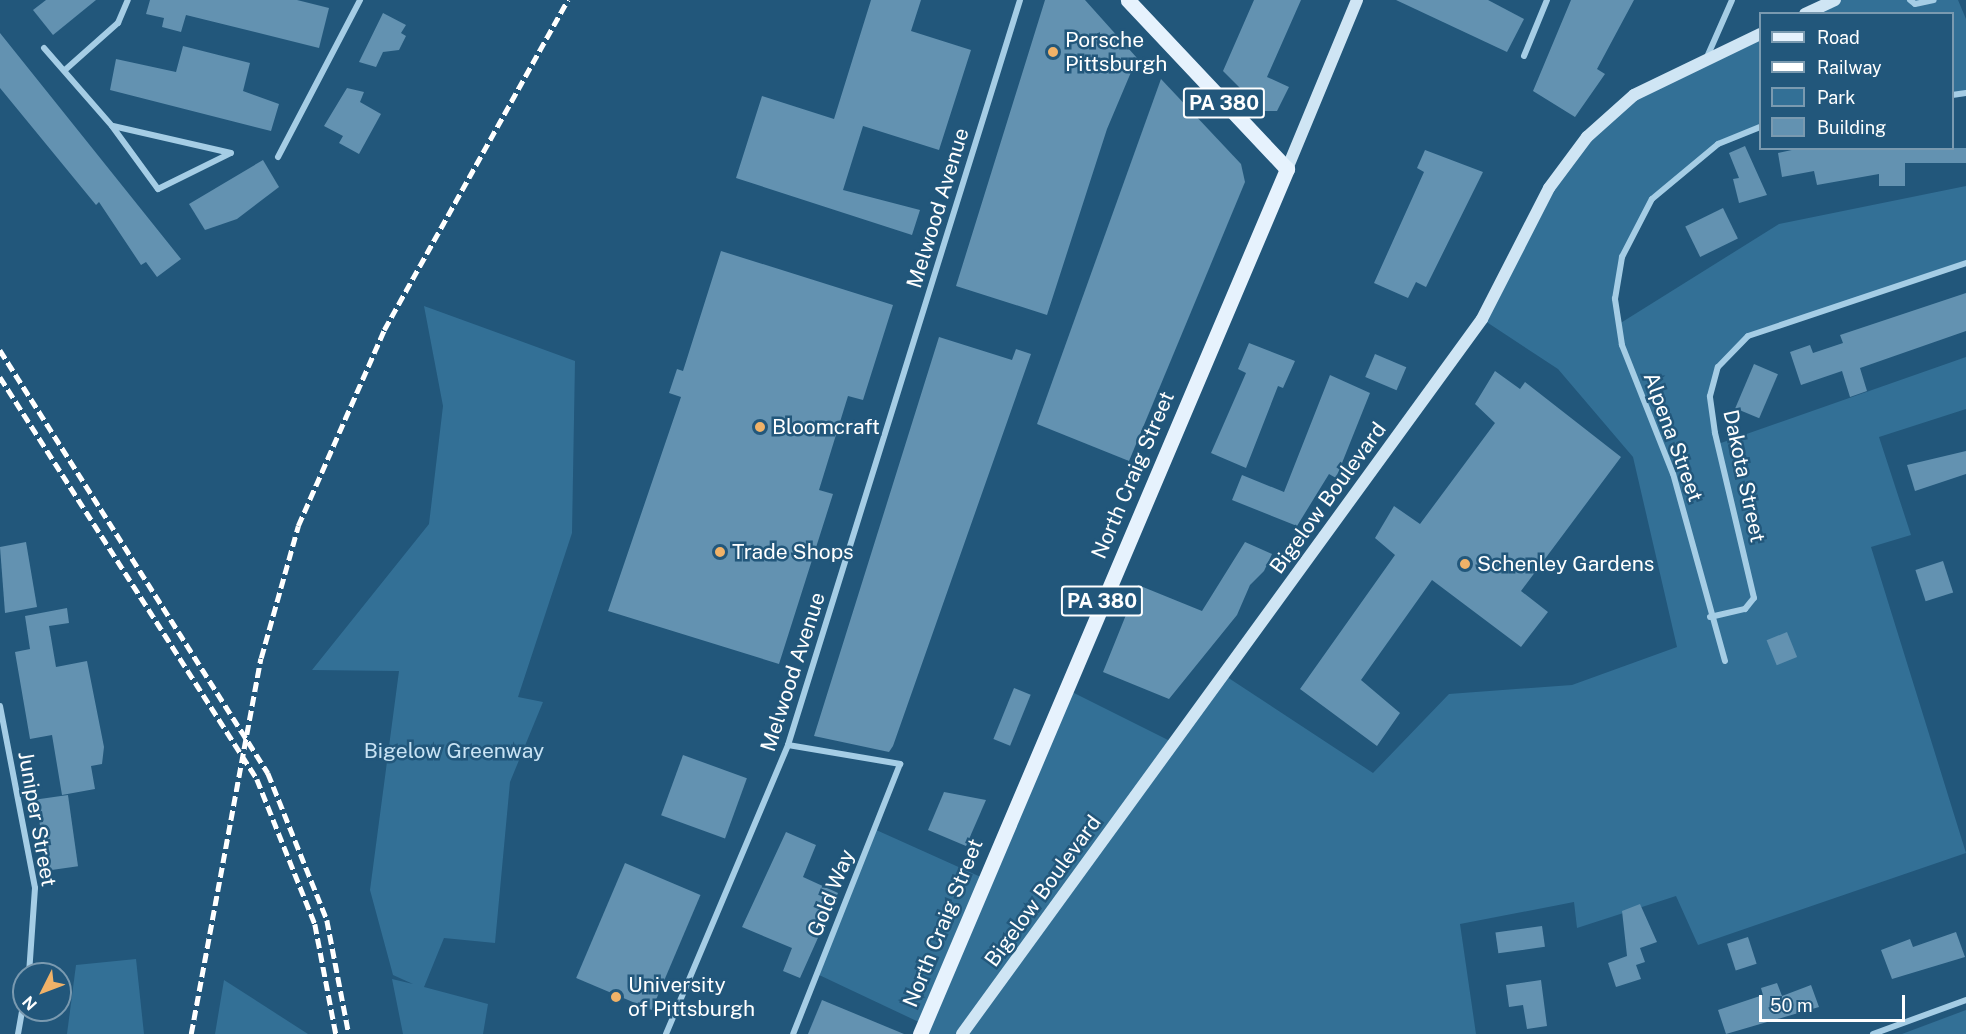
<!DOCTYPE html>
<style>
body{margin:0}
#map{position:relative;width:1966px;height:1034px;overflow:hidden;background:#22577b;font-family:"Public Sans",sans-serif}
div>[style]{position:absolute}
.green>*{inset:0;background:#337096}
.building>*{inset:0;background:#6392b1;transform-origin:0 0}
.street>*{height:6px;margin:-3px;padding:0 3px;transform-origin:3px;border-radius:3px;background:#a5cde5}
.secondary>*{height:12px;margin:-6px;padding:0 6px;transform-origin:6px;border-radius:6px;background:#cfe5f4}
.primary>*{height:15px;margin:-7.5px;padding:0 7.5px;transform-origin:7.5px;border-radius:7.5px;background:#e6f2fd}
.rail>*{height:4.5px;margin-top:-2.25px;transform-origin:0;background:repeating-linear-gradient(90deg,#fff 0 10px,transparent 0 14.5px)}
.dots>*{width:16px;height:16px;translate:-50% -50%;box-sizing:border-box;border:3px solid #22577b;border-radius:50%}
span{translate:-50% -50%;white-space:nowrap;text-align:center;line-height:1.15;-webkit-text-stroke:5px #22577b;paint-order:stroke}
.shield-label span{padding:2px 4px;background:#22577b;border:2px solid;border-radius:4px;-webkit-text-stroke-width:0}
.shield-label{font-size:20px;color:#fff;font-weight:700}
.poi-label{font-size:21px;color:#fff}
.left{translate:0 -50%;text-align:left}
.street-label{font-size:21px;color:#fff}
.park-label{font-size:21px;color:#c8e3f4}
.legend{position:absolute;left:1759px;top:12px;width:195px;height:138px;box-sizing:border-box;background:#22577b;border:2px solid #7a9ab0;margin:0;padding:8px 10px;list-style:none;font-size:18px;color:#fff}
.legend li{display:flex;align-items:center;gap:12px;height:30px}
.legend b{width:30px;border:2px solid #7a9ab0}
.north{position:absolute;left:12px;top:962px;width:60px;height:60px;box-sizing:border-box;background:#22577b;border:2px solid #7a9ab0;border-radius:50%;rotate:228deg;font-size:16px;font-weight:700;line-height:24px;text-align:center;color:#fff}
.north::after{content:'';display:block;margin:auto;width:21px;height:27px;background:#f0b268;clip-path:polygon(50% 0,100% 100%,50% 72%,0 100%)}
.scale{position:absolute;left:1759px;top:995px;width:146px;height:27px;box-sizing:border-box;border:3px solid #fff;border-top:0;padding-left:8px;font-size:18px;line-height:21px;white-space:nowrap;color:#fff;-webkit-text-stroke:4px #22577b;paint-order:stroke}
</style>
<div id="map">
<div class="green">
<div style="clip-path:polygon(1835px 0,1958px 0,1966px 19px,1966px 96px,1953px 98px,1952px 14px,1805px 14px)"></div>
<div style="clip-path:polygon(1760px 34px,1760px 127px,1718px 144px,1652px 199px,1622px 257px,1615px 299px,1619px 324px,1779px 224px,1966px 186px,1966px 263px,1748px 336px,1719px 367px,1710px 396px,1718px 444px,1966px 357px,1966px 409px,1879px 437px,1911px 535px,1871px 547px,1966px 853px,1698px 945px,1676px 896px,1577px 928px,1574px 902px,1460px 924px,1476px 1034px,920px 1034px,923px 1024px,817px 974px,874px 829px,983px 878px,1064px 688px,1174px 743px,1224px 675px,1373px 773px,1449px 694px,1572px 685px,1677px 647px,1633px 457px,1558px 369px,1482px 319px,1549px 188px,1587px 137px,1634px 95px)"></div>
<div style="clip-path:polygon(424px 306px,575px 361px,572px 533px,518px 697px,543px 702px,510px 782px,495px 943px,444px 938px,424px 987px,488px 1004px,483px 1034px,403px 1034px,392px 979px,413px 984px,393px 975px,370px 890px,399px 671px,312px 670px,429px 524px,443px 406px)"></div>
<div style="clip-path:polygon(136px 959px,144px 1034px,67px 1034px,76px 965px)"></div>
<div style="clip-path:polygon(224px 980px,308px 1034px,215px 1034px)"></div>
<div style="clip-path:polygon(1966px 1010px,1966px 1034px,1902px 1034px)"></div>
</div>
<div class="building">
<div style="clip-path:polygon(46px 0,96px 0,53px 35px,33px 10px)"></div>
<div style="clip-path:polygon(150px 0,297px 0,329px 8px,319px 48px,186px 15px,181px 32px,162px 27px,164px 18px,146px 14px)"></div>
<div style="clip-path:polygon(871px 0,921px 0,911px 31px,971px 50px,939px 150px,863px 126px,843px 190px,920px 210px,912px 235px,736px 178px,762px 96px,834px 119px)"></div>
<div style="clip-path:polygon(1045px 0,1085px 0,1137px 58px,1107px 129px,1047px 315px,956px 286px)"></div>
<div style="clip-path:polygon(1254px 0,1301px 0,1267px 77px,1289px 87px,1277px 111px,1263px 111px,1223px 71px)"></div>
<div style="clip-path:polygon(1396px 0,1488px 0,1524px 19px,1507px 52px)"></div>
<div style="clip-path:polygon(1571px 0,1634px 0,1597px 69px,1605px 74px,1575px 117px,1533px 91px)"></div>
<div style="clip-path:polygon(383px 13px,406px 25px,401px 33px,406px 36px,399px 50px,383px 52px,376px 67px,359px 62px)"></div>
<div style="clip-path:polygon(0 33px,181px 259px,157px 277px,146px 262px,141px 265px,99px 202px,96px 205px,0 88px)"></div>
<div style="clip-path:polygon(183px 46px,250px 63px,243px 91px,279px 104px,271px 131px,110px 90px,116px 59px,176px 72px)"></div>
<div style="clip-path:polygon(1161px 79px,1241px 164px,1245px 182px,1129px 461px,1037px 424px)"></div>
<div style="clip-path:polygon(347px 88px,364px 92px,360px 102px,381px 114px,359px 154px,339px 143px,343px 136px,324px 126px)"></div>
<div style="clip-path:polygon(1745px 146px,1767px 195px,1739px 203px,1733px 179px,1739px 178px,1729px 153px)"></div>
<div style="clip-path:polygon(1801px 148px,1966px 148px,1966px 163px,1905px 163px,1905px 186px,1879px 186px,1879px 174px,1817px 185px,1814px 171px,1782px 177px,1778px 153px)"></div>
<div style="clip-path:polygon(1425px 150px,1483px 172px,1426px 287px,1416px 282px,1408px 298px,1374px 283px,1424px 172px,1417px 168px)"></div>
<div style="clip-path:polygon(263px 160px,279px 187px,237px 219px,205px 230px,189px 204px)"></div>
<div style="left:1723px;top:208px;width:34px;height:42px;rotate:64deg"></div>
<div style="clip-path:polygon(721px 251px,893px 305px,863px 400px,848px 396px,819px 490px,833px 494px,779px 664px,608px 611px,681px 397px,669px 393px,677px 369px,683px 371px)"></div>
<div style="clip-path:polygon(1966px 293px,1966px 331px,1860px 368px,1867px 391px,1850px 397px,1842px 371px,1801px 385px,1790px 352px,1810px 345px,1813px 353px,1843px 343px,1840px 335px)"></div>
<div style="clip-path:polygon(939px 337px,1012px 360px,1016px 349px,1031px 354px,893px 746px,889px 752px,814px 736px)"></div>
<div style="clip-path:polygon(1249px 343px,1295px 361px,1283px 388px,1278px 386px,1246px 468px,1211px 453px,1246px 373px,1238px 369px)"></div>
<div style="left:1375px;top:354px;width:34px;height:25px;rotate:23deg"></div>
<div style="left:1754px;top:364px;width:26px;height:48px;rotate:23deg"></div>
<div style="clip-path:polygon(1495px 371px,1520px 389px,1525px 382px,1621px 457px,1521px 591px,1548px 612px,1521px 647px,1432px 580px,1361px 680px,1400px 713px,1377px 746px,1300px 689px,1395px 555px,1375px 538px,1394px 506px,1420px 524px,1495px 423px,1475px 404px)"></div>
<div style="clip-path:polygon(1330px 375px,1370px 393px,1336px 478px,1329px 474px,1297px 526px,1232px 500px,1242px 475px,1284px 492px)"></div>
<div style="clip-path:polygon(1966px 451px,1966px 474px,1915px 491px,1907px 465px)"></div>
<div style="clip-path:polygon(26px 542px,37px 607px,5px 613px,0 547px)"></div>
<div style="clip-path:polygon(1245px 542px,1272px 554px,1264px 571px,1250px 585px,1237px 615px,1169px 699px,1103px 672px,1138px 585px,1202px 611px)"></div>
<div style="left:1943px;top:561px;width:33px;height:29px;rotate:72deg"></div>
<div style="clip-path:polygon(67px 608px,69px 623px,49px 626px,56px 667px,87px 661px,104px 747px,102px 764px,91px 766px,95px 789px,62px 795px,52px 735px,30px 739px,15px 652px,30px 649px,25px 616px)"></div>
<div style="left:1787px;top:632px;width:27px;height:22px;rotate:68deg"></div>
<div style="left:1014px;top:688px;width:18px;height:55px;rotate:22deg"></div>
<div style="left:683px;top:755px;width:68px;height:64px;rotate:20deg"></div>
<div style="clip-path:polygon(944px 792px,986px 800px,966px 846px,928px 830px)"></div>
<div style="left:68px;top:795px;width:72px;height:32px;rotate:82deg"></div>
<div style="clip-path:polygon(786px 832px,816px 845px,803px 877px,838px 893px,800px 978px,783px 971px,792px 948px,742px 927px)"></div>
<div style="left:625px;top:863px;width:82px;height:125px;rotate:23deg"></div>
<div style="clip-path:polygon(1640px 904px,1657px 942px,1640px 948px,1645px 962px,1636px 965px,1641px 979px,1616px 987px,1608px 963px,1627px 956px,1622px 911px)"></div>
<div style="left:1542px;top:926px;width:21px;height:47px;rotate:82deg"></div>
<div style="clip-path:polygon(1956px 932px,1965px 957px,1892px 979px,1881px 950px,1910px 939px,1913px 947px)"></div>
<div style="left:1748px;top:937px;width:28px;height:22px;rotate:72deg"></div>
<div style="clip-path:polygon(1541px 980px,1547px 1026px,1527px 1029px,1523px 1005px,1509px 1007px,1506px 985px)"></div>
<div style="clip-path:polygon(1777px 983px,1782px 996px,1811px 985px,1819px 1007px,1726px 1034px,1718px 1010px,1763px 995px,1761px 988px)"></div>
<div style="clip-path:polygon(822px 1000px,904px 1034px,808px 1034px)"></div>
</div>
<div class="street">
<div style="left:1910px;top:0;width:6px;rotate:39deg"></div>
<div style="left:1915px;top:4px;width:19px;rotate:-12deg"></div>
<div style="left:44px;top:48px;width:103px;rotate:48.9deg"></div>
<div style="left:112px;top:126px;width:78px;rotate:53.9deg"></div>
<div style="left:158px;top:189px;width:81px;rotate:-26.3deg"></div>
<div style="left:1524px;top:56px;width:61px;rotate:-67.7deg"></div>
<div style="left:1707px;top:57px;width:62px;rotate:-66.3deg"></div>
<div style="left:65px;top:70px;width:71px;rotate:-41.6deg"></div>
<div style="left:118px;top:23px;width:25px;rotate:-67deg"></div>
<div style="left:1952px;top:95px;width:14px;rotate:-8deg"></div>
<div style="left:113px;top:126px;width:121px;rotate:12.9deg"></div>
<div style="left:278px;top:157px;width:177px;rotate:-62.4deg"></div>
<div style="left:1710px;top:617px;width:36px;rotate:-13deg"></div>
<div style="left:1745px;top:609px;width:14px;rotate:-51deg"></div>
<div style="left:1754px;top:598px;width:170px;rotate:-103.3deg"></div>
<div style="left:1715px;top:433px;width:37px;rotate:-98deg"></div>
<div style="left:1710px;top:396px;width:30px;rotate:-75deg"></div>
<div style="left:1718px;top:367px;width:43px;rotate:-45.9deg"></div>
<div style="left:1748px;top:336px;width:230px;rotate:-18.5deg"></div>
<div style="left:1725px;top:661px;width:194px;rotate:-105.5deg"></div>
<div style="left:1673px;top:474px;width:139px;rotate:-111.6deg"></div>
<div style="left:1622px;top:345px;width:47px;rotate:-98.7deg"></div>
<div style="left:1615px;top:299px;width:43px;rotate:-80.5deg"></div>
<div style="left:1622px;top:257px;width:65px;rotate:-62.7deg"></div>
<div style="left:1652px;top:199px;width:86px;rotate:-39.8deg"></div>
<div style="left:1718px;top:144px;width:45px;rotate:-22deg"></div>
<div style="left:0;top:706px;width:185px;rotate:79.1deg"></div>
<div style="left:35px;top:888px;width:86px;rotate:94deg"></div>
<div style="left:788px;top:745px;width:114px;rotate:9.6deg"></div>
<div style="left:900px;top:764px;width:290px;rotate:111.6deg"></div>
<div style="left:18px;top:1034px;width:35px;rotate:-80deg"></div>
<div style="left:666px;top:1034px;width:314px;rotate:-67.1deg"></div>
<div style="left:788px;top:745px;width:780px;rotate:-72.7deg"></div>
<div style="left:1873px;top:1034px;width:99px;rotate:-20.1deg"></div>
</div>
<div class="secondary">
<div style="left:1805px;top:14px;width:33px;rotate:-25deg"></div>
<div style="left:1287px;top:169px;width:183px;rotate:-67.5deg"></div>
<div style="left:962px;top:1034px;width:884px;rotate:-53.97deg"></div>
<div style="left:1482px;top:319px;width:147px;rotate:-62.9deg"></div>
<div style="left:1549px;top:188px;width:64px;rotate:-53.3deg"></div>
<div style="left:1587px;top:137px;width:63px;rotate:-41.8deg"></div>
<div style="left:1634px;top:95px;width:140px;rotate:-25.8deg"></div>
</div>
<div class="primary">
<div style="left:920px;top:1034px;width:940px;rotate:-67.01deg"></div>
<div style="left:1287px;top:169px;width:232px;rotate:-133.3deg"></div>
</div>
<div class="rail">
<div style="left:0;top:350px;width:501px;rotate:57.64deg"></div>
<div style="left:268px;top:773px;width:158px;rotate:68.1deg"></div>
<div style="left:327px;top:920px;width:116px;rotate:79.1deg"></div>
<div style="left:0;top:377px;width:477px;rotate:57.4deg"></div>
<div style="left:257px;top:779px;width:156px;rotate:68.2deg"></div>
<div style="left:315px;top:924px;width:112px;rotate:79.2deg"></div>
<div style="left:191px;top:1034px;width:382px;rotate:-79.5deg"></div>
<div style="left:261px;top:658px;width:137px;rotate:-74.3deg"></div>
<div style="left:298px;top:526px;width:214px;rotate:-66.3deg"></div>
<div style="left:384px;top:330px;width:378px;rotate:-60.9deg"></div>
</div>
<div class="dots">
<div style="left:1053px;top:52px;background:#f0b268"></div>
<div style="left:760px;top:427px;background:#f0b268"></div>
<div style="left:720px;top:552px;background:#f0b268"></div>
<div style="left:1465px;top:564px;background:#f0b268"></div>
<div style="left:616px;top:997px;background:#f0b268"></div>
</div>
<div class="shield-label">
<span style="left:1224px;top:103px">PA 380</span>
<span style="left:1102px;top:601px">PA 380</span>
</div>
<div class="poi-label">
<span class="left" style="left:1065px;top:52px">Porsche<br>Pittsburgh</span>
<span class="left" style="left:772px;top:427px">Bloomcraft</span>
<span class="left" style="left:732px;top:552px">Trade Shops</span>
<span class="left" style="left:1477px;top:564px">Schenley Gardens</span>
<span class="left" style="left:628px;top:997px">University<br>of Pittsburgh</span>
</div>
<div class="street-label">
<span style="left:938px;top:208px;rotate:-73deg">Melwood Avenue</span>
<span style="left:1673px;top:437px;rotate:70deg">Alpena Street</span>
<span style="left:1133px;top:475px;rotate:-67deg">North Craig Street</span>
<span style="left:1744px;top:476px;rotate:78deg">Dakota Street</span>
<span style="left:1328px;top:498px;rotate:-54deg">Bigelow Boulevard</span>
<span style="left:793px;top:672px;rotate:-72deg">Melwood Avenue</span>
<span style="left:37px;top:819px;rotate:80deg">Juniper Street</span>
<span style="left:1043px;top:891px;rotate:-54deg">Bigelow Boulevard</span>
<span style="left:831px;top:893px;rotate:-68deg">Gold Way</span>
<span style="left:943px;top:923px;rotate:-68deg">North Craig Street</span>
</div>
<div class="park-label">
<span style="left:454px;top:751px">Bigelow Greenway</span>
</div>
<ul class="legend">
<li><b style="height:8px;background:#e6f2fd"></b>Road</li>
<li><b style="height:8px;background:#fff"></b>Railway</li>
<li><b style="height:16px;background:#337096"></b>Park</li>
<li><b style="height:16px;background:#6392b1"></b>Building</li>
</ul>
<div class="north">N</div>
<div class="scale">50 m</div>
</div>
